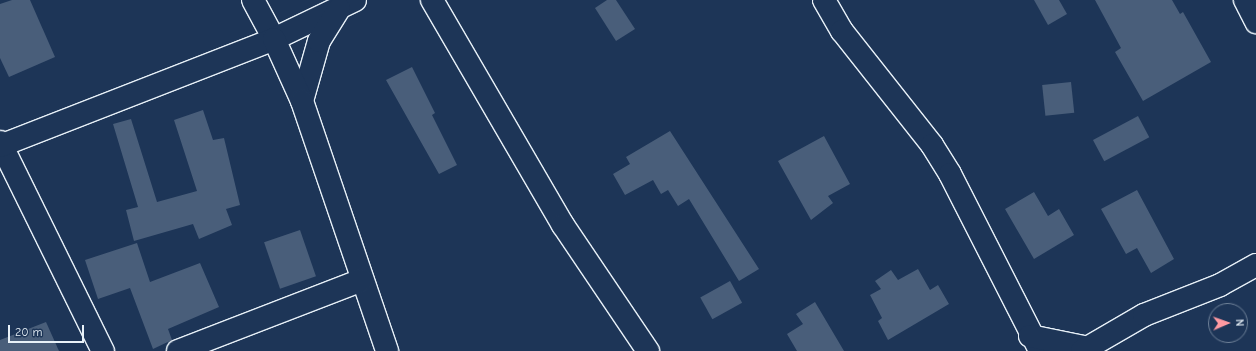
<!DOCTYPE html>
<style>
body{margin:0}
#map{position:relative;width:1256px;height:351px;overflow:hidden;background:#1d3557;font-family:"Comic Neue",sans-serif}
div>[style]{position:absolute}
.building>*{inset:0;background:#495e7a;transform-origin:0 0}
.roads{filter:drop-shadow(1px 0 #e8f1f8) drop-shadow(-1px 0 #e8f1f8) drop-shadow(0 1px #e8f1f8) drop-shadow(0 -1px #e8f1f8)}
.minor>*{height:22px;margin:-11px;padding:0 11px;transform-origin:11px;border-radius:11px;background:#1d3557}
span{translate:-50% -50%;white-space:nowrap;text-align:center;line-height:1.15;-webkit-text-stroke:3.5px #1d3557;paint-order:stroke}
.north{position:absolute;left:1208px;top:303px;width:40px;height:40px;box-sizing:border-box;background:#1d3557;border:1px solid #6e8097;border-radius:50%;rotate:88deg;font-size:11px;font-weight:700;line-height:16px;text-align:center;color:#e8f1f8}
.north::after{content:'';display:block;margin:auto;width:14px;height:18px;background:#ff9aa2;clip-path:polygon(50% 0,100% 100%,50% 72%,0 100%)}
.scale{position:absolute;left:8px;top:325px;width:76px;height:18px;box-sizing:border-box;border:2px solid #e8f1f8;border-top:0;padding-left:5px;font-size:12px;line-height:14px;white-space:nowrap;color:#e8f1f8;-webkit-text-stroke:3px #1d3557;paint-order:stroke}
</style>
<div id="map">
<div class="building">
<div style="clip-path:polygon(12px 0,30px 0,55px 57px,9px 77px,0 58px,0 4px)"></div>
<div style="clip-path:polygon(607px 0,616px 0,635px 29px,616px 41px,595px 8px)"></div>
<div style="clip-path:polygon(1034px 0,1059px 0,1067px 14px,1048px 25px)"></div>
<div style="clip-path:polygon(1095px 0,1172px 0,1180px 14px,1183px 12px,1211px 62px,1143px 101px,1115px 52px,1121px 48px)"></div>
<div style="clip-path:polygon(412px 67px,435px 113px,432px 115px,457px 165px,439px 174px,386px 80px)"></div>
<div style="left:1071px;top:82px;width:31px;height:29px;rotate:84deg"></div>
<div style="clip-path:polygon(203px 110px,213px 140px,224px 138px,240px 205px,226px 209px,232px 225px,199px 239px,193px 224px,134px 241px,126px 210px,138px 207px,113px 124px,131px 119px,157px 202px,197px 191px,174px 120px)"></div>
<div style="left:1138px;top:116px;width:24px;height:51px;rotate:62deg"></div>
<div style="clip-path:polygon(670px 131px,759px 269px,739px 281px,689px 199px,678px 206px,668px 190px,661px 194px,653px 180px,625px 195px,613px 174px,630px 164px,626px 157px)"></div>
<div style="clip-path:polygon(824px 136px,850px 184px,828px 196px,833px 203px,811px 220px,778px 161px)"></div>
<div style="clip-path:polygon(1137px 190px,1174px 259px,1151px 273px,1137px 248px,1126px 254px,1101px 209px)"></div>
<div style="clip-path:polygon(1034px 192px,1048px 216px,1059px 209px,1074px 235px,1034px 259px,1005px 209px)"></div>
<div style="left:300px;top:230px;width:49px;height:38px;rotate:71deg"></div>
<div style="clip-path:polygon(137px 243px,150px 282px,200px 263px,219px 307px,168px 329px,172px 340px,153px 349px,130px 288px,98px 299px,85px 260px)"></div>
<div style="clip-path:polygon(918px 269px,930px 290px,938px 285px,949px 304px,888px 340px,878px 321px,882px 318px,870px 295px,881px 289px,875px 281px,891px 270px,898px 280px)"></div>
<div style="left:730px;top:281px;width:25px;height:34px;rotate:61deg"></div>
<div style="clip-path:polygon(815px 302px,844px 351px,797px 351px,787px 334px,803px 324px,796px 314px)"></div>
<div style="clip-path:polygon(46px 322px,59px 351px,0 351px,0 340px)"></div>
</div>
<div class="roads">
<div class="minor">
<div style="left:253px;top:0;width:44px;rotate:61.7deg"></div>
<div style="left:274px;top:39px;width:90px;rotate:-25.7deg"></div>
<div style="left:432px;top:0;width:260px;rotate:59.8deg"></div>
<div style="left:563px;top:225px;width:152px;rotate:56deg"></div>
<div style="left:824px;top:0;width:36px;rotate:60deg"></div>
<div style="left:842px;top:31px;width:145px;rotate:51.7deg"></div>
<div style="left:932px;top:145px;width:34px;rotate:58deg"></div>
<div style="left:950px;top:174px;width:199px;rotate:63deg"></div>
<div style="left:1245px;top:0;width:25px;rotate:63deg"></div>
<div style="left:302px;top:101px;width:62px;rotate:-74.2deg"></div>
<div style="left:319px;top:41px;width:38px;rotate:-58deg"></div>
<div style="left:0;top:142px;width:233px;rotate:63.8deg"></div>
<div style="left:0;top:146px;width:294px;rotate:-21.3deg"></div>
<div style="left:274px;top:39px;width:68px;rotate:65.7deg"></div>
<div style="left:302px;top:101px;width:264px;rotate:71.2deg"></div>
<div style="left:1030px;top:336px;width:55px;rotate:11.5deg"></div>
<div style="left:178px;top:351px;width:197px;rotate:-21.1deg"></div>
<div style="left:1082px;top:351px;width:72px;rotate:-30.1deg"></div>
<div style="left:1144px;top:315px;width:82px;rotate:-21.5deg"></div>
<div style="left:1220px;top:285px;width:41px;rotate:-29.1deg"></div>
</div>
</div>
<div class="north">N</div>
<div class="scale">20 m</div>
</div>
